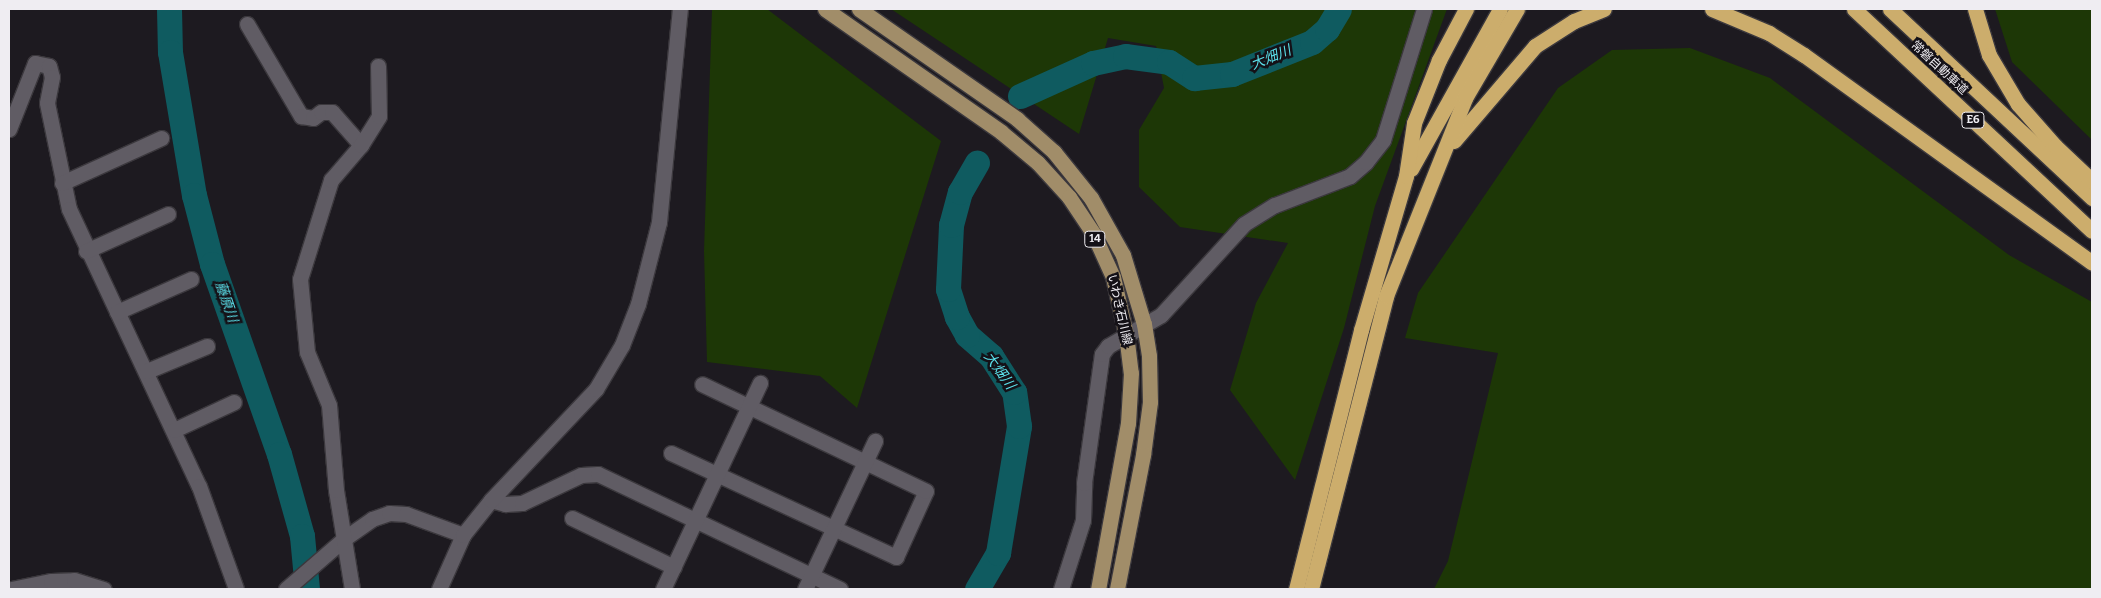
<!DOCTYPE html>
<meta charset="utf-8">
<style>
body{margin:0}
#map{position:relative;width:2101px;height:598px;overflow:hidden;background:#1d1a20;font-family:Bitter,"Noto Sans JP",serif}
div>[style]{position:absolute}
.green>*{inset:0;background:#1d3706}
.river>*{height:25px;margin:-12.5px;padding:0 12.5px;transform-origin:12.5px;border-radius:12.5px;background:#0f5b60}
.roads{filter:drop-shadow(1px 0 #3b383d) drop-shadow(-1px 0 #3b383d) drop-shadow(0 1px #3b383d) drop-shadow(0 -1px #3b383d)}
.minor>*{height:15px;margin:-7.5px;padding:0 7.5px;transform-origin:7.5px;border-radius:7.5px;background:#605c64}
.major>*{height:15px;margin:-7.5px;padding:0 7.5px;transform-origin:7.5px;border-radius:7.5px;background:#a18d69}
.highway>*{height:15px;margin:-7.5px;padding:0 7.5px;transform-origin:7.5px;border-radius:7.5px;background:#ccad6c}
span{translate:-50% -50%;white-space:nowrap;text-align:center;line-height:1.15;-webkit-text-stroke:5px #141117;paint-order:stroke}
.shield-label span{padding:1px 4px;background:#141117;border:1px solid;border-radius:4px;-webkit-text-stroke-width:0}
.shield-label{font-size:11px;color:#efedf2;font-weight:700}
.street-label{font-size:12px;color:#efedf2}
.water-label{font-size:14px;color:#5be0ea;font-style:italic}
.frame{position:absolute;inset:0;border:10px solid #efedf2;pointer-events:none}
</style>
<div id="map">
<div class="green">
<div style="clip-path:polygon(767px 9px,941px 141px,857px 408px,820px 376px,707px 362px,704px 251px,712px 10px)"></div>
<div style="clip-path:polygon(891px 9px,1447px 9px,1375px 206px,1344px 328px,1295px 480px,1230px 390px,1256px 303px,1288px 243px,1180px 227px,1139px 187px,1139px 130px,1164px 88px,1156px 46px,1108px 38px,1079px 134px)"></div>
<div style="clip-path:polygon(1995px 9px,2092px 9px,2092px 140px,2012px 62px)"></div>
<div style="clip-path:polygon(1690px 48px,1770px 78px,2009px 255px,2092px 302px,2092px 589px,1434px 589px,1448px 561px,1498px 353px,1405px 338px,1418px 293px,1558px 88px,1612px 50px)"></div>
</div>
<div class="river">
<div style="left:169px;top:9px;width:43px;rotate:88.7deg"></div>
<div style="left:170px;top:52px;width:145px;rotate:80.5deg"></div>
<div style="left:194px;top:195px;width:71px;rotate:75.4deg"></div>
<div style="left:212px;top:264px;width:201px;rotate:70.6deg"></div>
<div style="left:279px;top:454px;width:85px;rotate:74.3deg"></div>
<div style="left:302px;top:536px;width:53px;rotate:84.6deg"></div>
<div style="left:1020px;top:96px;width:80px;rotate:-24.3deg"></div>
<div style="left:1093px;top:63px;width:33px;rotate:-12deg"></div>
<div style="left:1125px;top:56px;width:44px;rotate:7.8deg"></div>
<div style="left:1169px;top:62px;width:30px;rotate:33deg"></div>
<div style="left:1194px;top:78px;width:38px;rotate:-6deg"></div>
<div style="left:1232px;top:74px;width:86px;rotate:-21.8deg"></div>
<div style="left:1312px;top:42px;width:20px;rotate:-41deg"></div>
<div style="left:1327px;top:29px;width:23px;rotate:-59deg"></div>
<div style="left:977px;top:589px;width:42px;rotate:-59.7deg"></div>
<div style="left:998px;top:553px;width:129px;rotate:-80.6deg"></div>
<div style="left:1019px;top:426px;width:34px;rotate:-98deg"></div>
<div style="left:1014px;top:392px;width:43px;rotate:-122.6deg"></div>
<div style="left:991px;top:356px;width:32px;rotate:-139deg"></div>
<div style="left:967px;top:335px;width:21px;rotate:-119deg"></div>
<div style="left:957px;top:317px;width:29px;rotate:-108deg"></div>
<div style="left:948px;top:289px;width:64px;rotate:-87.3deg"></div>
<div style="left:951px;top:225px;width:34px;rotate:-75deg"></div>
<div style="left:960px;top:192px;width:34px;rotate:-60deg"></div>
</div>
<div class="roads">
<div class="minor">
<div style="left:247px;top:24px;width:107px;rotate:59.6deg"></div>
<div style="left:301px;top:116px;width:12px;rotate:9deg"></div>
<div style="left:313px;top:118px;width:10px;rotate:-37deg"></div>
<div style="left:321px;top:112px;width:11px"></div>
<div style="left:332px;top:112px;width:44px;rotate:48.7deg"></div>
<div style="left:9px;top:129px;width:71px;rotate:-68.5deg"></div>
<div style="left:35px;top:63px;width:14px;rotate:12deg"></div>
<div style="left:49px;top:66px;width:11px;rotate:75deg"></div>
<div style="left:52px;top:77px;width:26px;rotate:101deg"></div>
<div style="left:47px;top:103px;width:108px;rotate:78.3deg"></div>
<div style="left:69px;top:209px;width:306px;rotate:64.9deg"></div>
<div style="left:199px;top:486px;width:109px;rotate:70.2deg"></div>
<div style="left:62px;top:183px;width:109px;rotate:-24.4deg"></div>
<div style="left:86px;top:251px;width:90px;rotate:-24.3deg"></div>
<div style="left:117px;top:312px;width:81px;rotate:-24deg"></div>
<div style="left:147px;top:371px;width:65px;rotate:-22.6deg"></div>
<div style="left:174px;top:430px;width:66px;rotate:-25deg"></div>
<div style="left:671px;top:453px;width:248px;rotate:24.8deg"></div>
<div style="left:896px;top:557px;width:72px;rotate:-65.6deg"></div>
<div style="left:926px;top:491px;width:248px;rotate:-154.5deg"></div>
<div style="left:491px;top:500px;width:15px;rotate:16deg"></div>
<div style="left:505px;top:504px;width:17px;rotate:-3deg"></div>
<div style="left:522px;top:503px;width:65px;rotate:-25.4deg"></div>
<div style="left:581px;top:475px;width:17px;rotate:-3deg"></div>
<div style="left:598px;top:474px;width:268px;rotate:25.4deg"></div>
<div style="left:572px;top:518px;width:113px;rotate:25.7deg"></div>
<div style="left:11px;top:589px;width:41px;rotate:-11.3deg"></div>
<div style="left:51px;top:581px;width:23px;rotate:-2deg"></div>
<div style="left:74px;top:580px;width:31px;rotate:17deg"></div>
<div style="left:286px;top:589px;width:78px;rotate:-40.8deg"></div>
<div style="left:345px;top:538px;width:33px;rotate:-35deg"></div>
<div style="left:372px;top:519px;width:18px;rotate:-19deg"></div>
<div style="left:389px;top:513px;width:17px;rotate:3deg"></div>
<div style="left:406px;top:514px;width:61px;rotate:20.2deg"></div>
<div style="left:352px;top:589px;width:100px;rotate:-99.2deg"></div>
<div style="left:336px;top:490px;width:85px;rotate:-94.7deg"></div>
<div style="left:329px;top:405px;width:57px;rotate:-112.5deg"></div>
<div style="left:307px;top:352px;width:73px;rotate:-95.5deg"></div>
<div style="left:300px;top:279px;width:104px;rotate:-72.6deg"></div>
<div style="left:331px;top:180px;width:46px;rotate:-49.4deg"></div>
<div style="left:361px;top:145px;width:34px;rotate:-58deg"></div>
<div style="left:379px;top:116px;width:50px;rotate:-91.1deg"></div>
<div style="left:439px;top:589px;width:59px;rotate:-66deg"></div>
<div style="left:463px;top:535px;width:45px;rotate:-51.3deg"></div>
<div style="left:491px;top:500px;width:153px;rotate:-46.6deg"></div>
<div style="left:596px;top:389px;width:51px;rotate:-59.4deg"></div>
<div style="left:622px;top:345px;width:44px;rotate:-68.7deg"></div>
<div style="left:638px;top:304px;width:85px;rotate:-75.6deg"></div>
<div style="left:659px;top:222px;width:214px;rotate:-84.4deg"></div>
<div style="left:663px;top:589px;width:228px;rotate:-64.8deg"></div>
<div style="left:805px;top:589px;width:164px;rotate:-64.7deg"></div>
<div style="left:1061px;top:589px;width:72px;rotate:-72.3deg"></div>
<div style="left:1083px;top:520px;width:37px;rotate:-88deg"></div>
<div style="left:1084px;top:483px;width:130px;rotate:-82.1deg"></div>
<div style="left:1102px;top:354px;width:10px;rotate:-53deg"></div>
<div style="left:1108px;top:346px;width:61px;rotate:-30.3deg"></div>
<div style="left:1161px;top:315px;width:123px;rotate:-47.6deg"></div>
<div style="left:1244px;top:224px;width:36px;rotate:-32deg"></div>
<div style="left:1275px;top:205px;width:80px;rotate:-21.1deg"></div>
<div style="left:1350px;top:176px;width:21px;rotate:-41deg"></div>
<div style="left:1366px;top:162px;width:28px;rotate:-52deg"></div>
<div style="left:1383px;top:140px;width:137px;rotate:-72.6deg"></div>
</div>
<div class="major">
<div style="left:825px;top:9px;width:215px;rotate:34.9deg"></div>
<div style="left:1001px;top:132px;width:48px;rotate:40deg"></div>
<div style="left:1038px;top:163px;width:46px;rotate:47.6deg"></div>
<div style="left:1069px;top:197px;width:43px;rotate:56.3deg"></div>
<div style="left:1093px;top:233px;width:48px;rotate:65.6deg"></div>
<div style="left:1113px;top:277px;width:58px;rotate:77.2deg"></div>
<div style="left:1126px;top:334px;width:39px;rotate:83deg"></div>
<div style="left:1131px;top:373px;width:50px;rotate:93.4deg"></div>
<div style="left:1128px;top:423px;width:169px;rotate:100.2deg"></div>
<div style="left:859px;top:9px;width:193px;rotate:34.8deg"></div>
<div style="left:1017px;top:119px;width:50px;rotate:41.7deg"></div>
<div style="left:1054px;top:152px;width:59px;rotate:51.2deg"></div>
<div style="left:1091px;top:198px;width:65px;rotate:60.7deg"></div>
<div style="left:1123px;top:255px;width:72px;rotate:73.1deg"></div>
<div style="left:1144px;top:324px;width:32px;rotate:81deg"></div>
<div style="left:1149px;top:356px;width:46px;rotate:88.8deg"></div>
<div style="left:1150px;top:402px;width:53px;rotate:97.5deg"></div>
<div style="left:1143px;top:455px;width:136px;rotate:101deg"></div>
</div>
<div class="highway">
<div style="left:1712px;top:9px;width:62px;rotate:22.8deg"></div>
<div style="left:1769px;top:33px;width:41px;rotate:32.2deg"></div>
<div style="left:1804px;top:55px;width:355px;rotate:35.8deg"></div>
<div style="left:1854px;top:9px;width:325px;rotate:43deg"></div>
<div style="left:1890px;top:9px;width:277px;rotate:43.1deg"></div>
<div style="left:1975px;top:9px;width:48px;rotate:73.1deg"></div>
<div style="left:1989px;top:55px;width:57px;rotate:59.4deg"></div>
<div style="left:2018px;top:104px;width:56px;rotate:48.6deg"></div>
<div style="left:2055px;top:146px;width:51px;rotate:43.4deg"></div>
<div style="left:1454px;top:141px;width:125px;rotate:-49.5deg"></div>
<div style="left:1535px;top:46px;width:46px;rotate:-32.7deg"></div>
<div style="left:1574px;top:21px;width:32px;rotate:-22deg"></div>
<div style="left:1411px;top:169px;width:183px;rotate:-60.9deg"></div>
<div style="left:1296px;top:589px;width:267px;rotate:-75.9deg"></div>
<div style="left:1361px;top:330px;width:160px;rotate:-73.7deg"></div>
<div style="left:1406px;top:176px;width:54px;rotate:-81.4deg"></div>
<div style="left:1414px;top:123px;width:68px;rotate:-68.4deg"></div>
<div style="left:1439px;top:60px;width:58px;rotate:-62.1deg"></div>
<div style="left:1311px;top:589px;width:302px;rotate:-75.6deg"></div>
<div style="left:1386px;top:296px;width:213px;rotate:-68.2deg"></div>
<div style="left:1465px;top:98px;width:103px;rotate:-59.7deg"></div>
</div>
</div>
<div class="shield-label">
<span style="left:1973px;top:120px">E6</span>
<span style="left:1095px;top:239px">14</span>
</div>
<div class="street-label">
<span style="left:1939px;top:68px;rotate:43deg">常磐自動車道</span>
<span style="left:1119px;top:310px;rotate:77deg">いわき石川線</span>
</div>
<div class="water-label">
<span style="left:1271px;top:58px;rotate:-22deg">大畑川</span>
<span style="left:226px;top:302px;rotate:71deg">藤原川</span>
<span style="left:999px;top:371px;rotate:54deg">大畑川</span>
</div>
<div class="frame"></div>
</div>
